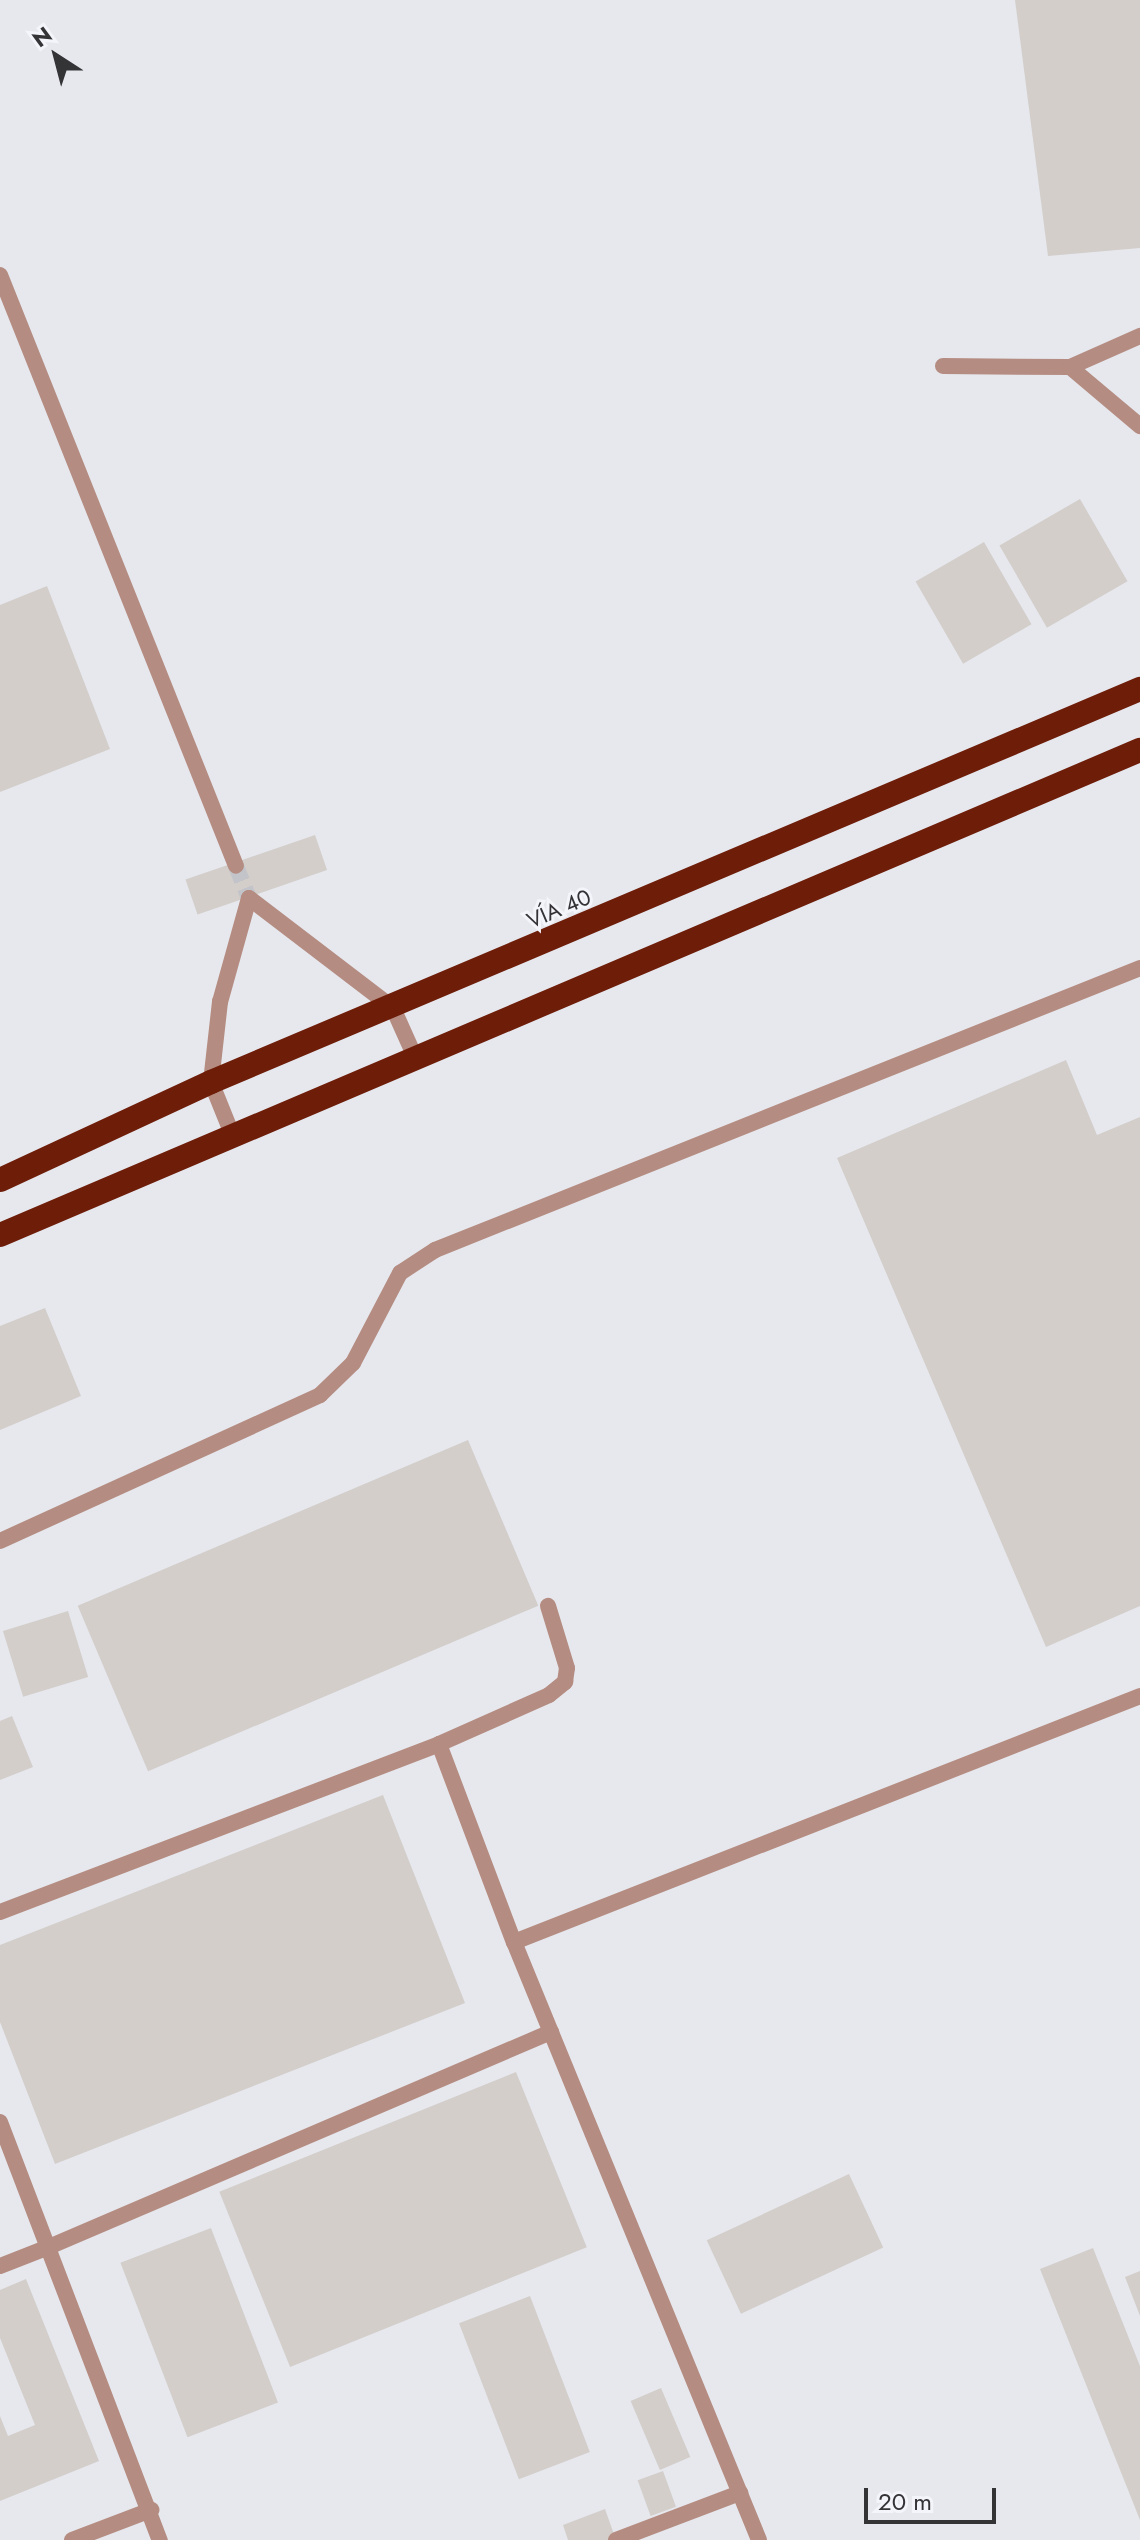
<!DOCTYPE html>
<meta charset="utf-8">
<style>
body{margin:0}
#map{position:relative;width:1140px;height:2540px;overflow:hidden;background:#e6e8ee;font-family:Jost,sans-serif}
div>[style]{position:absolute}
.building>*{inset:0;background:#d3ceca;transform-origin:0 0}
.street-tunnel>*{height:16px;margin-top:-8px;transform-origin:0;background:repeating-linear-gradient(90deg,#c2c4c9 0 16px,transparent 0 24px)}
.lane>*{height:16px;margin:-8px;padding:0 8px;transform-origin:8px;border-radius:8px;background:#b58c81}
.street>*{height:16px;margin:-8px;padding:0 8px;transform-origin:8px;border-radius:8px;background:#b58c81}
.highway>*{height:24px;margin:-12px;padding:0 12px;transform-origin:12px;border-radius:12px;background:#6e1d09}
span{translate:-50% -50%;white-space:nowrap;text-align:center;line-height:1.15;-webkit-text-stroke:6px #f4f5fb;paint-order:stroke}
.street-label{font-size:22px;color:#343437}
.north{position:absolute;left:16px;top:16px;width:80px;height:80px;-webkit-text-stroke:6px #f4f5fb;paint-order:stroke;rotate:324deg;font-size:22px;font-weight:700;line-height:32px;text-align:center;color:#343437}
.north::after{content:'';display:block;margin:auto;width:28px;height:36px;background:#343437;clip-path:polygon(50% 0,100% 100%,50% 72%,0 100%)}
.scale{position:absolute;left:864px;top:2488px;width:132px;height:36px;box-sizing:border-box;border:4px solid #343437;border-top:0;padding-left:10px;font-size:24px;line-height:28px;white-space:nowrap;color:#343437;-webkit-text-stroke:6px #f4f5fb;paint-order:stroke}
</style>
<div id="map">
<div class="building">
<div style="clip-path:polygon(1015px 0,1140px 0,1140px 248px,1048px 256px)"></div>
<div style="left:1080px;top:499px;width:95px;height:93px;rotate:60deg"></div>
<div style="left:984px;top:542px;width:95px;height:79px;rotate:60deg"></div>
<div style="clip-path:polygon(47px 586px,110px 749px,0 792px,0 605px)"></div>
<div style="left:315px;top:835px;width:37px;height:137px;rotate:71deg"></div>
<div style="clip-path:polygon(1066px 1060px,1097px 1135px,1140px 1117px,1140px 1606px,1046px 1647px,837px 1158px)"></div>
<div style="clip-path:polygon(45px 1308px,81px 1396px,0 1430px,0 1326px)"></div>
<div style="left:468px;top:1440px;width:180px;height:424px;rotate:67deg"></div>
<div style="left:68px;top:1611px;width:69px;height:68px;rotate:73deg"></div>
<div style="clip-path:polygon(12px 1716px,33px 1767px,0 1780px,0 1721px)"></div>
<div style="clip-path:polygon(383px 1795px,465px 2003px,55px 2164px,0 2022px,0 1945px)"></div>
<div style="left:516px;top:2072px;width:189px;height:320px;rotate:68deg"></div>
<div style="left:849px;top:2174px;width:81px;height:157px;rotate:65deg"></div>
<div style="left:211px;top:2228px;width:187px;height:97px;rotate:69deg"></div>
<div style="clip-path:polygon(1093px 2248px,1140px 2366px,1140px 2520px,1040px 2269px)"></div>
<div style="clip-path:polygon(1140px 2271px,1140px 2316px,1125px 2277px)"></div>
<div style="clip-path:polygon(26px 2279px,99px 2461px,0 2501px,0 2416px,8px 2436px,35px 2425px,0 2338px,0 2290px)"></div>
<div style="left:530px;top:2296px;width:167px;height:76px;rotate:69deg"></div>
<div style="left:661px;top:2388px;width:75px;height:33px;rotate:67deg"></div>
<div style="left:663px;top:2471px;width:38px;height:27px;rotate:70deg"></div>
<div style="clip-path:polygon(605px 2509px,616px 2540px,568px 2540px,563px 2525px)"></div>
</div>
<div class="street-tunnel">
<div style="left:236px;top:866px;width:35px;rotate:68deg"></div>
</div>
<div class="lane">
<div style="left:0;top:275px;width:636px;rotate:68.23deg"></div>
<div style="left:232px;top:1134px;width:56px;rotate:-112deg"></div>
<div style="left:211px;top:1082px;width:81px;rotate:-83.6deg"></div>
<div style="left:220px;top:1002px;width:108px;rotate:-74.4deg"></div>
<div style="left:249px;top:898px;width:181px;rotate:37.4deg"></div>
<div style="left:393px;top:1008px;width:51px;rotate:65.9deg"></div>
<div style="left:439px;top:1744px;width:120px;rotate:-24deg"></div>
<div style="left:549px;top:1695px;width:21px;rotate:-39deg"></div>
<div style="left:565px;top:1682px;width:14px;rotate:-82deg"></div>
<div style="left:567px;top:1668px;width:65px;rotate:-107deg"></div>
<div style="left:514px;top:1942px;width:673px;rotate:-21.45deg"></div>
<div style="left:0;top:2266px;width:55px;rotate:-21.4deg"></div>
<div style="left:72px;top:2540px;width:85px;rotate:-20.8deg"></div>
<div style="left:616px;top:2540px;width:133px;rotate:-20.8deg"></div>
</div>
<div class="street">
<div style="left:943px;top:366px;width:127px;rotate:0.5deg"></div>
<div style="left:1070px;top:367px;width:92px;rotate:40.1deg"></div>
<div style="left:1070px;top:367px;width:77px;rotate:-23.9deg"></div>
<div style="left:0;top:1541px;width:352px;rotate:-24.5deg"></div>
<div style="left:320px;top:1395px;width:46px;rotate:-44.1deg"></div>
<div style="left:353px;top:1363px;width:102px;rotate:-62.4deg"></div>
<div style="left:400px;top:1273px;width:42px;rotate:-33.3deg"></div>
<div style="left:435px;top:1250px;width:759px;rotate:-21.8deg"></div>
<div style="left:0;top:1912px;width:470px;rotate:-20.9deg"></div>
<div style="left:439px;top:1744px;width:212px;rotate:69.3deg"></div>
<div style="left:514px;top:1942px;width:646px;rotate:67.72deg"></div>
<div style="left:0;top:2122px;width:448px;rotate:69.1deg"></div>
<div style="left:51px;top:2246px;width:544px;rotate:-23.17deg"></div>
</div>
<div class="highway">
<div style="left:0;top:1180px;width:233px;rotate:-24.9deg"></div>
<div style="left:211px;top:1082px;width:1009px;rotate:-22.93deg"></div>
<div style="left:0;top:1235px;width:1239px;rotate:-23.05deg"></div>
</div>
<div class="street-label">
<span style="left:559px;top:909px;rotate:-23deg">VÍA 40</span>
</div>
<div class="north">N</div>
<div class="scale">20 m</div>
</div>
